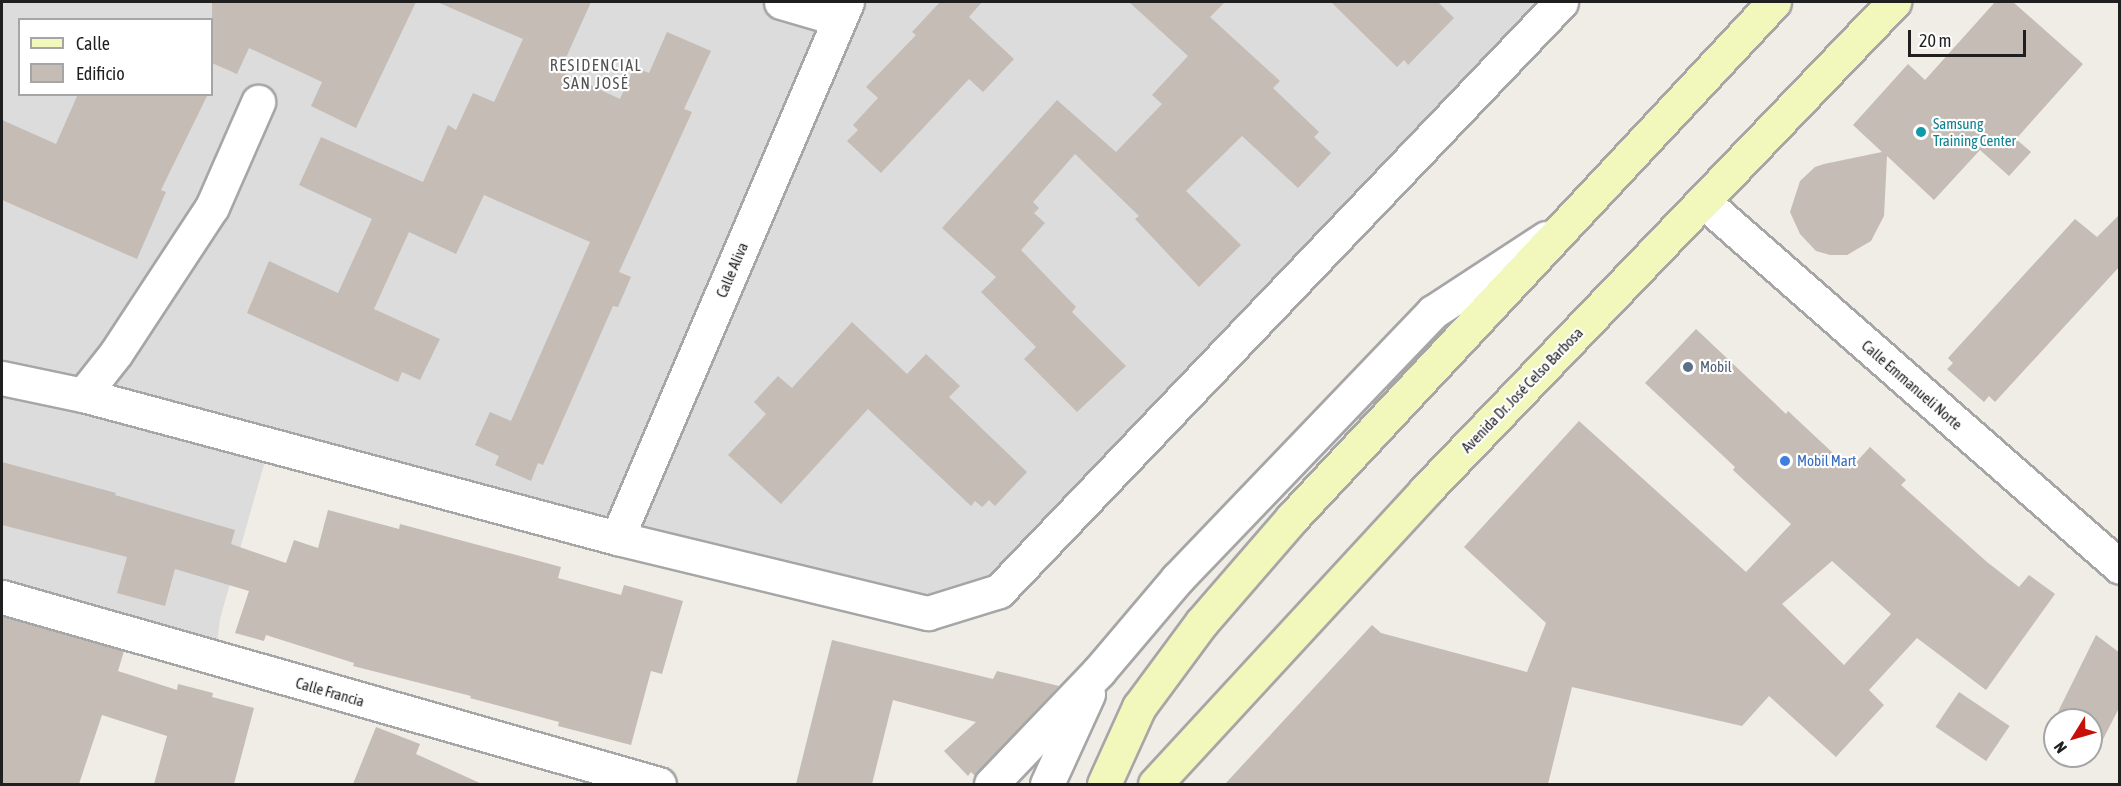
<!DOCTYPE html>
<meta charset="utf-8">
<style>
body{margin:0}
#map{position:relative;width:2121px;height:786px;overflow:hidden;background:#efede6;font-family:"Asap Condensed",sans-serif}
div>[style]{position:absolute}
.residential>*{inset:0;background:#dddcdc}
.building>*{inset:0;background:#c4bcb5;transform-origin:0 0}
.roads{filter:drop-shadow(2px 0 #a6a6a6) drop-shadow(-2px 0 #a6a6a6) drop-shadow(0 2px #a6a6a6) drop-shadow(0 -2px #a6a6a6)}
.minor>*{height:33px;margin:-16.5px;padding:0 16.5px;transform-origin:16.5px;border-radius:16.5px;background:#fff}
.secondary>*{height:33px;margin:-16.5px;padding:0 16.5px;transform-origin:16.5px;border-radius:16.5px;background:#f2f7bc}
.dots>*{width:16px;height:16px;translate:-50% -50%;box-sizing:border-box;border:3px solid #fff;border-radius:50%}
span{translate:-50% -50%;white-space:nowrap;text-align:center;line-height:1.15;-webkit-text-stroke:4.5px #fff;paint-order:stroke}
.culture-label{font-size:15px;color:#0d838f}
.left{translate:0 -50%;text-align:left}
.street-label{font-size:15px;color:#1f1f1f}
.service-label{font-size:15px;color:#4e5e75}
.shop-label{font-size:15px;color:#366cbe}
.neighbourhood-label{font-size:16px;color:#525252;letter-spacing:1.5px}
.frame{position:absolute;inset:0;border:3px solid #1f1f1f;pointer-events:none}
.legend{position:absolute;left:18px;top:18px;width:195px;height:78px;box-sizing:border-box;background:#fff;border:2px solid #a5a5a5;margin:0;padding:8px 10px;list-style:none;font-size:18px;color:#1f1f1f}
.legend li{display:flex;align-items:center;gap:12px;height:30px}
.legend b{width:30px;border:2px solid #a5a5a5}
.north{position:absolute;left:2043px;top:708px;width:60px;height:60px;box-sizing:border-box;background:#fff;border:2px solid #a5a5a5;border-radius:50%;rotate:233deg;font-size:16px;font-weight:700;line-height:24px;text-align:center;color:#1f1f1f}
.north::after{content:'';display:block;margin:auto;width:21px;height:27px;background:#c71008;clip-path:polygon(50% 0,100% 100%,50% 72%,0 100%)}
.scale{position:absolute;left:1908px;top:30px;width:118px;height:27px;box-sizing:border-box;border:3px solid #1f1f1f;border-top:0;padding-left:8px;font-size:18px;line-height:21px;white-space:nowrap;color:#1f1f1f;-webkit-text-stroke:4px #fff;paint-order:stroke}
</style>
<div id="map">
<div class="residential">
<div style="clip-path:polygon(evenodd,2px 2px,1544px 2px,979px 607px,932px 605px,267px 454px,220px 619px,217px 643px,2px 581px,2px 2px,20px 20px,212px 20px,212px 94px,20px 94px,20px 20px)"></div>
</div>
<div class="building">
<div style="clip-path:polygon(212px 2px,416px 2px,356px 128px,311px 106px,322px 82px,249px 48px,237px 74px,212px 63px)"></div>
<div style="clip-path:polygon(437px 2px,591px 2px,560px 71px,620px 99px,634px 67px,649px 73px,667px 32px,711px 51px,684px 109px,692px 112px,619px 272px,631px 277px,618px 307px,613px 306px,543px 465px,538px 463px,531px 481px,495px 465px,499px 456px,475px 445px,490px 412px,511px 421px,590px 242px,484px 195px,456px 254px,409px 232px,374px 309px,440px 339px,420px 380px,402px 372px,398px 382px,247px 313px,269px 261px,338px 293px,372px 219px,299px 185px,321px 137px,423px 182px,448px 125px,456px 130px,473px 93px,494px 102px,523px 39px)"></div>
<div style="clip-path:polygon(940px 2px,982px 2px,969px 17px,1014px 59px,983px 92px,969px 79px,881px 173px,847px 141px,858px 130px,853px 125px,878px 98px,866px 87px,916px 35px,912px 32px)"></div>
<div style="clip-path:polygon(1129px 2px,1225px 2px,1210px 17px,1280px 81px,1273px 88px,1319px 132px,1314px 137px,1331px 153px,1298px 188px,1242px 136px,1186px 191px,1241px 245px,1199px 287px,1135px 219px,1139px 216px,1075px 154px,1033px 202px,1039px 208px,1034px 213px,1045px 223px,1021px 250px,1076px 307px,1072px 312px,1126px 366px,1077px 412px,1024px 359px,1036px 347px,981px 292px,996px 277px,942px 228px,1057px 100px,1116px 152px,1162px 104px,1152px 95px,1188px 56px)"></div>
<div style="clip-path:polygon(1331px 2px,1438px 2px,1454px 18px,1408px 65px,1404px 60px,1397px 67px)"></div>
<div style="clip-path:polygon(1995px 2px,2013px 2px,2083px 64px,2016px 139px,2031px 152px,2009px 176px,1980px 150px,1934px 200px,1887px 156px,1884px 216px,1871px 241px,1847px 255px,1830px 255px,1816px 251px,1800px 234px,1790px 212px,1800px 181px,1815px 167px,1824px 164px,1882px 152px,1853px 125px,1908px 64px,1925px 80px)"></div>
<div style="clip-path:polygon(78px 94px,208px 94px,161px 190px,166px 192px,137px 259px,2px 200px,2px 120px,56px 144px)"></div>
<div style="clip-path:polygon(2120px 214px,2120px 266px,1995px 402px,1989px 396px,1984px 402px,1947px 369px,1953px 363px,1948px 358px,2075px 219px,2097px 237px)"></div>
<div style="clip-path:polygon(852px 322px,907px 374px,926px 354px,960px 386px,949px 397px,1027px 472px,995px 506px,989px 500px,982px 507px,975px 501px,971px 506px,868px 409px,781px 504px,728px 455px,766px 414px,754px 402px,778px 376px,792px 388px)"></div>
<div style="clip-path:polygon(evenodd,1696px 329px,1786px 414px,1788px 411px,1850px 469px,1870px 447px,1906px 480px,1901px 485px,1987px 562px,2019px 587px,2029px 575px,2055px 594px,1986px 690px,1917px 638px,1869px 690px,1884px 705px,1836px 757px,1769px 696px,1742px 726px,1572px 687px,1548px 784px,1225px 784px,1372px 625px,1381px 633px,1527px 672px,1546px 623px,1464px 547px,1579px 421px,1746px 572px,1791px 524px,1733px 470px,1735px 467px,1645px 383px,1696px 329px,1832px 561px,1891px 614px,1844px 665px,1782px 604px,1832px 561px)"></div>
<div style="clip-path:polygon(2px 462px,116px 493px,115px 495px,235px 530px,231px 544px,286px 563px,294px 540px,318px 548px,328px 510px,399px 529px,400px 524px,561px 567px,558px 578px,621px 595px,624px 585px,683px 601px,662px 674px,651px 671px,631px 745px,558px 726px,559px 722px,470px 698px,471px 696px,353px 666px,354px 663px,266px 635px,264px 641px,235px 633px,249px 591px,175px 569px,165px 606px,117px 593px,127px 557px,2px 525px)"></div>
<div style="clip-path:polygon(2px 616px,124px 651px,118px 671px,177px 690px,178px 684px,213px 693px,212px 697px,254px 708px,234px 784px,154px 784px,167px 736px,102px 715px,79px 784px,2px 784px)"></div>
<div style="clip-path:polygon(2096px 635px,2120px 653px,2120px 706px,2095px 755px,2091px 753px,2091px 720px,2055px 720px,2055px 736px,2048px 732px)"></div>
<div style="clip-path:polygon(832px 640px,993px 679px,997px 671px,1059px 686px,975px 776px,971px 772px,968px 776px,944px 751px,976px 722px,893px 700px,872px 784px,796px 784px)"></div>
<div style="left:1959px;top:692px;width:61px;height:42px;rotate:34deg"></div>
<div style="clip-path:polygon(376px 727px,420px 744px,416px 754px,482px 784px,353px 784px)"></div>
</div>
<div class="roads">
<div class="minor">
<div style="left:781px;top:2px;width:60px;rotate:16.3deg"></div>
<div style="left:1704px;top:202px;width:553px;rotate:41.26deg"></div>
<div style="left:2px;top:378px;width:83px;rotate:11.9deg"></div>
<div style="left:83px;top:395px;width:553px;rotate:14.99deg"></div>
<div style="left:617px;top:538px;width:320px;rotate:13.6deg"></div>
<div style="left:928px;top:613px;width:74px;rotate:-17.2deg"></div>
<div style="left:999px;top:591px;width:814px;rotate:-46.34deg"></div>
<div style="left:83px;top:395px;width:53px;rotate:-51.8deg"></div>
<div style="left:116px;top:353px;width:175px;rotate:-56.7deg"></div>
<div style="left:212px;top:207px;width:115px;rotate:-66.3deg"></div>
<div style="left:617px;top:538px;width:583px;rotate:-66.78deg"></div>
<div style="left:2px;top:597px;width:683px;rotate:15.89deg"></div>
<div style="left:991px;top:784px;width:156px;rotate:-46.3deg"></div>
<div style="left:1099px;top:671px;width:121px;rotate:-49.7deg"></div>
<div style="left:1177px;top:579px;width:370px;rotate:-46.2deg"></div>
<div style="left:1433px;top:312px;width:135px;rotate:-33.2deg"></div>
<div style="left:1047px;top:784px;width:99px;rotate:-65.5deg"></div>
</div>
<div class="secondary">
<div style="left:1104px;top:784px;width:85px;rotate:-65.6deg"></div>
<div style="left:1139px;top:707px;width:106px;rotate:-53.5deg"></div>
<div style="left:1202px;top:622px;width:138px;rotate:-49.1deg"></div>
<div style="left:1292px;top:518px;width:706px;rotate:-46.95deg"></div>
<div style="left:1155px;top:784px;width:398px;rotate:-47.3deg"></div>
<div style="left:1425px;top:491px;width:678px;rotate:-46.2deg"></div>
</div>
</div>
<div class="dots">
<div style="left:1921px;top:132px;background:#0f9aa8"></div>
<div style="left:1688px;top:367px;background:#5c6f8a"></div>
<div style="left:1785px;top:461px;background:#3f7fe0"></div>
</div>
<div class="culture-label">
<span class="left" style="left:1933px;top:132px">Samsung<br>Training Center</span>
</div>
<div class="street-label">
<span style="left:732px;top:270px;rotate:-67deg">Calle Aliva</span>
<span style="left:1912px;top:385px;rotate:41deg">Calle Emmanueli Norte</span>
<span style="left:1522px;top:390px;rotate:-46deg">Avenida Dr. José Celso Barbosa</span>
<span style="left:330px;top:692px;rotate:16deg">Calle Francia</span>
</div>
<div class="service-label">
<span class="left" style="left:1700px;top:367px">Mobil</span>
</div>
<div class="shop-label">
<span class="left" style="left:1797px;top:461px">Mobil Mart</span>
</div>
<div class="neighbourhood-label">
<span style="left:596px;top:74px">RESIDENCIAL<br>SAN JOSÉ</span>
</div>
<div class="frame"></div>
<ul class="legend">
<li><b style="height:8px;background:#f2f7bc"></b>Calle</li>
<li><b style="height:16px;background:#c4bcb5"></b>Edificio</li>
</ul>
<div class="north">N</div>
<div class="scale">20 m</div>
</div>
